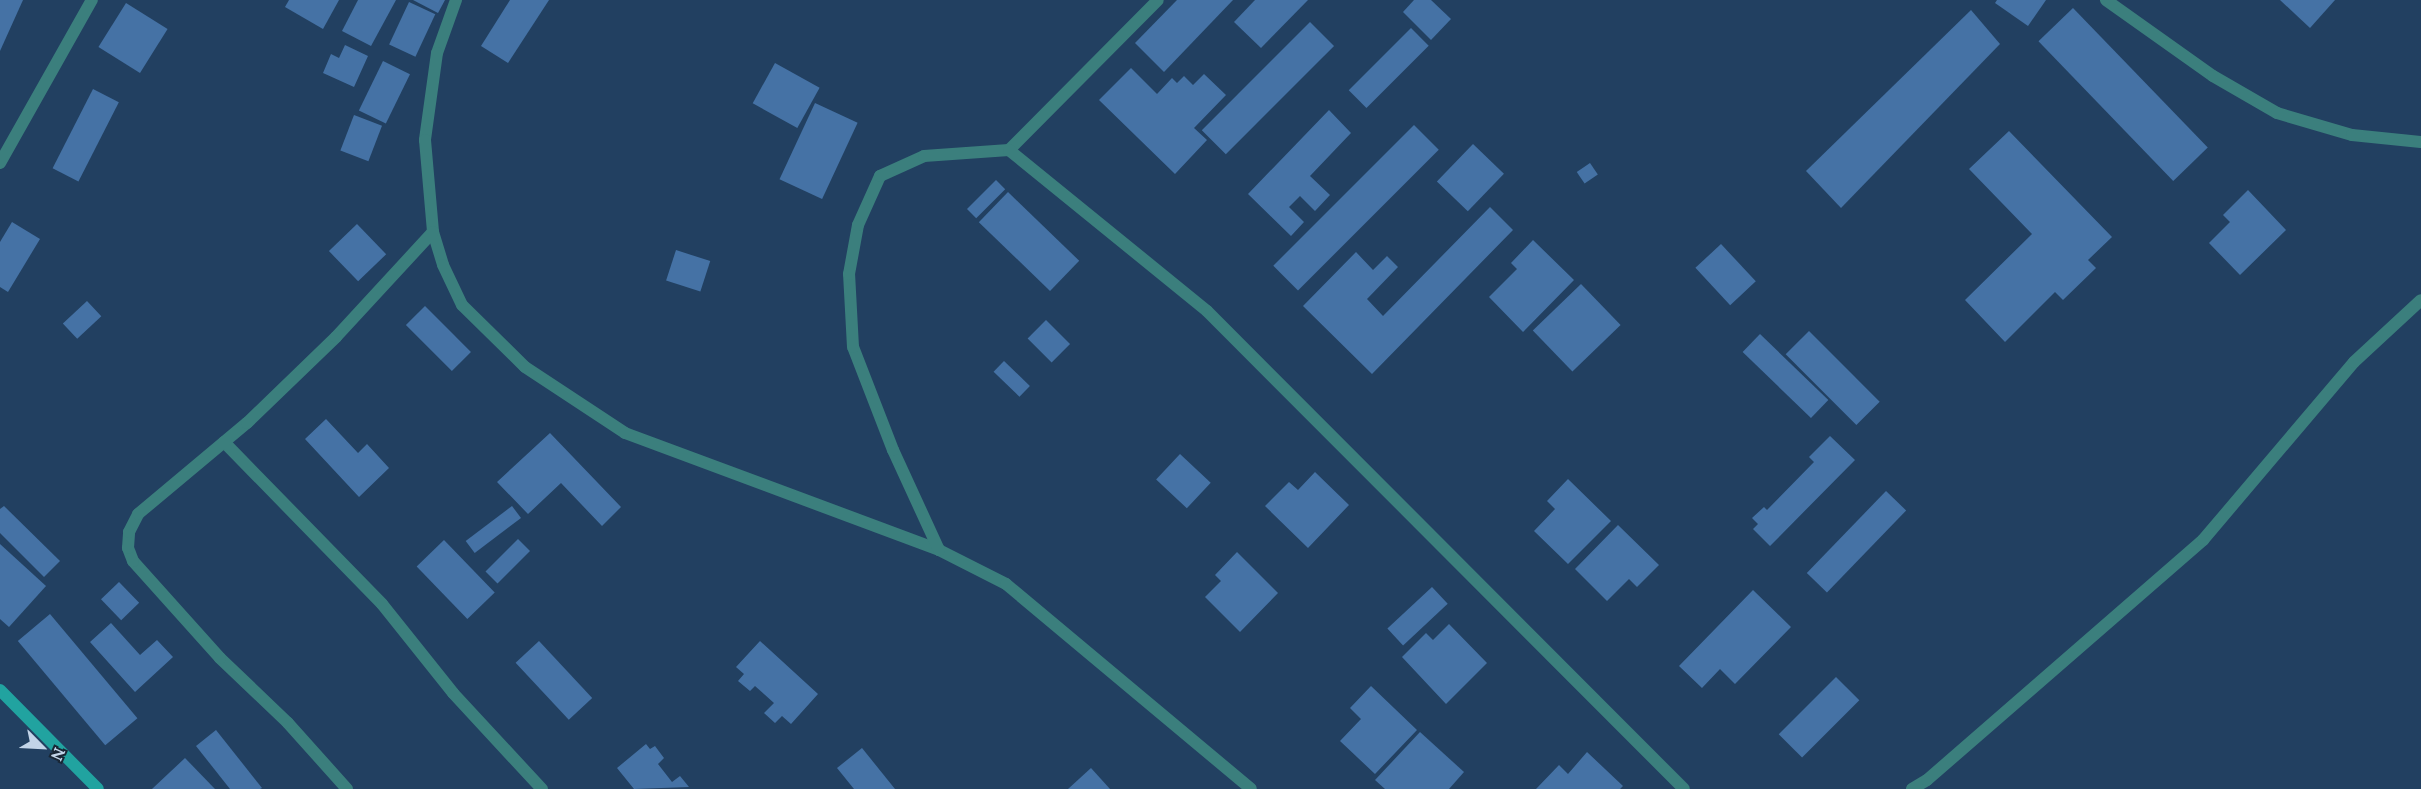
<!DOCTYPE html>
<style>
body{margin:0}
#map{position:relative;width:2421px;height:789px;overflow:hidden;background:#224061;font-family:Lora,serif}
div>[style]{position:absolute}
.building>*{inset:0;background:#4572a5;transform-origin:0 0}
.street>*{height:12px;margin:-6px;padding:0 6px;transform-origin:6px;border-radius:6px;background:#3b7f7d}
.secondary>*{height:12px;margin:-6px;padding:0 6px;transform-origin:6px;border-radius:6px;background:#21a3a0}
span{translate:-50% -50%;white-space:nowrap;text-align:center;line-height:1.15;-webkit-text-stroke:5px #192635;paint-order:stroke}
.north{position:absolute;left:12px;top:717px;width:60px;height:60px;-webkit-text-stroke:4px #192635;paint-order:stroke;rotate:114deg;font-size:16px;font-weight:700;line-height:24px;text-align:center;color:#c2d4e8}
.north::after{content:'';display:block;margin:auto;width:21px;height:27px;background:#c2d4e8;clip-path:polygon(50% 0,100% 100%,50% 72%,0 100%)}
</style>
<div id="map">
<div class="building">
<div style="clip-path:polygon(0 0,23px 0,0 51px)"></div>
<div style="clip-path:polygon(289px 0,339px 0,323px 29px,285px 7px)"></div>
<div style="clip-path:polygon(358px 0,396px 0,371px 46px,342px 31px)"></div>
<div style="clip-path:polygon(413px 0,445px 0,438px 13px)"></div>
<div style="clip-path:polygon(510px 0,549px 0,508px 63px,481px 46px)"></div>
<div style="clip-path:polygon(1177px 0,1233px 0,1164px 72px,1135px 43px)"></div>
<div style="clip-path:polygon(1255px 0,1308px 0,1261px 48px,1234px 22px)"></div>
<div style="clip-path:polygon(1414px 0,1431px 0,1451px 19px,1431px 40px,1403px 12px)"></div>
<div style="clip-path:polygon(1997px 0,2046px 0,2028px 26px,1995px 3px)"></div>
<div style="clip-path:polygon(2280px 0,2335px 0,2310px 28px)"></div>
<div style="left:409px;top:2px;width:29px;height:47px;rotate:25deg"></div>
<div style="left:126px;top:3px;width:49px;height:52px;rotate:32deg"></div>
<div style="left:2073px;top:8px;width:194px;height:48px;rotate:46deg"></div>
<div style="clip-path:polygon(1971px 10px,2000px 44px,1841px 208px,1806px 171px)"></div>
<div style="left:1310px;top:22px;width:34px;height:153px;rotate:45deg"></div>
<div style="left:1411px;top:28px;width:25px;height:88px;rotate:45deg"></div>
<div style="clip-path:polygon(345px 45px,368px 56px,354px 87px,323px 73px,331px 54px,339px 58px)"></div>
<div style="left:383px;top:61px;width:30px;height:55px;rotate:26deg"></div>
<div style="left:775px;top:63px;width:51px;height:46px;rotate:29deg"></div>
<div style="clip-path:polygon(1131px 68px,1157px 94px,1172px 78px,1177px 83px,1184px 76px,1193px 85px,1204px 74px,1226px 95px,1194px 128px,1207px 140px,1175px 174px,1099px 100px)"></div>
<div style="left:93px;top:89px;width:29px;height:89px;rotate:27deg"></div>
<div style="left:815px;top:103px;width:47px;height:84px;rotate:25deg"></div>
<div style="clip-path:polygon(1329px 110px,1351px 133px,1310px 176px,1330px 195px,1315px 211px,1300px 196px,1289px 207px,1304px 222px,1291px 236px,1248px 194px)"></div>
<div style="left:354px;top:115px;width:30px;height:38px;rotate:21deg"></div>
<div style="left:1414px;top:125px;width:35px;height:199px;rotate:45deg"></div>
<div style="clip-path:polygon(2009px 131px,2112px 237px,2088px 260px,2096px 268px,2063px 300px,2055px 292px,2005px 342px,1965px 300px,2032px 234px,1969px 169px)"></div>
<div style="left:1473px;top:144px;width:43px;height:52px;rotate:44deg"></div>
<div style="left:1590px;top:163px;width:14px;height:16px;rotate:56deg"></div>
<div style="left:996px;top:180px;width:13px;height:41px;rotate:45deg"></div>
<div style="clip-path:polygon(2248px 190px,2286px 230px,2240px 275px,2209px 243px,2230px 222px,2223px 215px)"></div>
<div style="left:1008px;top:192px;width:99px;height:42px;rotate:44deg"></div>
<div style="clip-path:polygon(1490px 207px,1513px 230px,1372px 374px,1303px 306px,1356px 252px,1373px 270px,1387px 256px,1398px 267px,1367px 299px,1383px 316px)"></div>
<div style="clip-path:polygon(12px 222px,40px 239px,8px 292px,0 287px,0 242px)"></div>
<div style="left:357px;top:224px;width:42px;height:39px;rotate:46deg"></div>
<div style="clip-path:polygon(1533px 240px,1574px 280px,1523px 332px,1489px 297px,1517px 269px,1511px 263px)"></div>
<div style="left:1721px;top:244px;width:51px;height:35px;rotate:47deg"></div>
<div style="left:676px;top:250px;width:36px;height:32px;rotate:18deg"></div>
<div style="left:1581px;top:284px;width:57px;height:67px;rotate:46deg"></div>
<div style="left:87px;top:301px;width:21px;height:33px;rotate:47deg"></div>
<div style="left:425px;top:306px;width:65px;height:27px;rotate:45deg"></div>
<div style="left:1046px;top:320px;width:34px;height:26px;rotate:45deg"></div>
<div style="left:1809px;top:331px;width:100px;height:33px;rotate:45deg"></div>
<div style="left:1760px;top:334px;width:95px;height:25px;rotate:44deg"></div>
<div style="left:1004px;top:361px;width:36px;height:15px;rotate:44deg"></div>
<div style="clip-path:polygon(326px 419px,358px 453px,367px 444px,389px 468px,359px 497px,305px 439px)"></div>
<div style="clip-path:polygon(550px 433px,621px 507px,602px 526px,561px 483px,528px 514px,497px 482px)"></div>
<div style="clip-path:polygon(1830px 436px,1855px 460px,1770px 546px,1753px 529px,1758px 524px,1752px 518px,1764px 507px,1767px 510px,1814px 462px,1809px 457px)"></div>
<div style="left:1180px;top:454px;width:42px;height:35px;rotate:43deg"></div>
<div style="clip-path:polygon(1315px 472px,1349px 505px,1308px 548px,1265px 506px,1289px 482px,1298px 490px)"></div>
<div style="clip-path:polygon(1568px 479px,1611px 521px,1568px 564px,1534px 531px,1555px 509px,1547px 501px)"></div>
<div style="left:1886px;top:491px;width:28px;height:114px;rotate:44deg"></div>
<div style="clip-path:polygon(4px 506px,60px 561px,44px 577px,0 533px,0 509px)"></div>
<div style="left:512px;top:506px;width:15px;height:58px;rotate:53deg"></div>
<div style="clip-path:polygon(1618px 525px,1659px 565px,1637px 587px,1629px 579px,1607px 601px,1575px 569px)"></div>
<div style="left:518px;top:539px;width:17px;height:46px;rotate:45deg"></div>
<div style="left:444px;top:540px;width:73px;height:38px;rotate:46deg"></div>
<div style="clip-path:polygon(0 544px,46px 586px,9px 627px,0 619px)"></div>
<div style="clip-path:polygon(1237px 552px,1278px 593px,1240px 632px,1205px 597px,1221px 581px,1215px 575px)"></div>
<div style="left:119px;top:582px;width:29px;height:25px;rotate:46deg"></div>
<div style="left:1432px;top:587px;width:23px;height:61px;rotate:47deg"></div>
<div style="clip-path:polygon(1753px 590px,1791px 627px,1735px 684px,1720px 669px,1702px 688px,1679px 666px)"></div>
<div style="left:50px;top:614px;width:136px;height:42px;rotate:50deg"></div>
<div style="clip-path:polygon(111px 623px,140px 655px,157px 640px,173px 657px,135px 692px,90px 642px)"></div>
<div style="clip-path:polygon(1449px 624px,1487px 663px,1446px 704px,1402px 657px,1426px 633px,1433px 640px)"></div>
<div style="left:539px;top:641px;width:78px;height:32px;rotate:47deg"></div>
<div style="clip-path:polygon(760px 641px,818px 694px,791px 724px,782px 716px,775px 723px,764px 713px,774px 703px,755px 686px,750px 691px,738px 681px,744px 674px,736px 667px)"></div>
<div style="left:1836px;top:677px;width:33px;height:81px;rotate:45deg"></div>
<div style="clip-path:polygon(1371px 686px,1417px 730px,1375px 774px,1340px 741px,1361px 719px,1350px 708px)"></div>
<div style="clip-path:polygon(216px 730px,262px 788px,260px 789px,230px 789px,196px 746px)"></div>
<div style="clip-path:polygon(1420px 732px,1464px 772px,1449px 789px,1385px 789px,1375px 780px)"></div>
<div style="clip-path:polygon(646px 744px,650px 749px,655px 746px,664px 758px,658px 764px,672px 782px,680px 776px,689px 787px,634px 789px,617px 768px)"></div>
<div style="clip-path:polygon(862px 748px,895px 789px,854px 789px,837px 768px)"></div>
<div style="clip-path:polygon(1587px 752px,1623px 786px,1620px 789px,1536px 789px,1559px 765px,1568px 774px)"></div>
<div style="clip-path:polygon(185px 758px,215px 789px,152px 789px)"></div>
<div style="clip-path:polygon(1091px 768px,1110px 789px,1068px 789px)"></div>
</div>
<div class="street">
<div style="left:456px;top:0;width:56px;rotate:109.7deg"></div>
<div style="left:437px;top:53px;width:88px;rotate:97.9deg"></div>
<div style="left:425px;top:140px;width:92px;rotate:85deg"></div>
<div style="left:433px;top:232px;width:34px;rotate:73deg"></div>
<div style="left:443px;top:265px;width:44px;rotate:64.6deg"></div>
<div style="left:462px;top:305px;width:88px;rotate:44.5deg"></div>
<div style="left:525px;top:367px;width:120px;rotate:33.4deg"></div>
<div style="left:625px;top:433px;width:335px;rotate:20.4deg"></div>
<div style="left:939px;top:550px;width:75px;rotate:26.9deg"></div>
<div style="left:1006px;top:584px;width:319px;rotate:39.9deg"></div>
<div style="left:2106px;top:0;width:131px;rotate:35.4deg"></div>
<div style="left:2213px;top:76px;width:74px;rotate:30deg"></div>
<div style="left:2277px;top:113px;width:78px;rotate:16.3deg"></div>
<div style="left:2352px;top:135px;width:69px;rotate:5.8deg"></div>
<div style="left:1009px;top:150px;width:211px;rotate:-45.2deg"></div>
<div style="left:0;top:163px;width:187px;rotate:-60.6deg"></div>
<div style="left:224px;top:442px;width:226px;rotate:45.7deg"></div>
<div style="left:382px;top:604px;width:114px;rotate:51.4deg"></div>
<div style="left:453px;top:693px;width:131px;rotate:47.2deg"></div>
<div style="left:939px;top:550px;width:110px;rotate:-114.7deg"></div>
<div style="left:893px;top:450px;width:110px;rotate:-111.2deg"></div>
<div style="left:853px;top:347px;width:73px;rotate:-93.1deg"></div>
<div style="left:849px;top:274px;width:50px;rotate:-79.6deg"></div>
<div style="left:858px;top:225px;width:54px;rotate:-65.8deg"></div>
<div style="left:880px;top:176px;width:48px;rotate:-24.4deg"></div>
<div style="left:924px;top:156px;width:85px;rotate:-4deg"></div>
<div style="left:1009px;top:150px;width:255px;rotate:39.1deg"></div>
<div style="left:1207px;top:311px;width:675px;rotate:45.06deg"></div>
<div style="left:347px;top:789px;width:89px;rotate:-131.8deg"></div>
<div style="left:288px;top:723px;width:94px;rotate:-136.3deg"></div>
<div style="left:220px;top:658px;width:130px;rotate:-131.9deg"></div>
<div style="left:133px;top:561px;width:14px;rotate:-111deg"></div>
<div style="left:128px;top:548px;width:16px;rotate:-86deg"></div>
<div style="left:129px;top:532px;width:20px;rotate:-63deg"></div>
<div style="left:138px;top:514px;width:142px;rotate:-39.9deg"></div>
<div style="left:247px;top:423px;width:124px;rotate:-44deg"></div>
<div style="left:336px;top:337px;width:143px;rotate:-47.3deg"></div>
<div style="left:1912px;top:789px;width:17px;rotate:-31deg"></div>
<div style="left:1927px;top:780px;width:366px;rotate:-41deg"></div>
<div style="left:2203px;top:540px;width:233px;rotate:-49.7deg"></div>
<div style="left:2354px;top:362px;width:91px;rotate:-42.8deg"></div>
</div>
<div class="secondary">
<div style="left:0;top:690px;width:139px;rotate:45.3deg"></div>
</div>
<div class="north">N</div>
</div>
